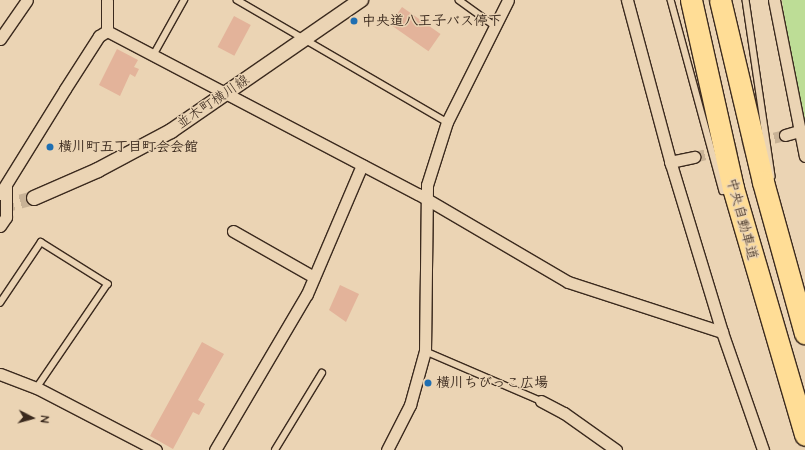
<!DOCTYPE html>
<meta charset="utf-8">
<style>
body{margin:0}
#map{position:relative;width:805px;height:450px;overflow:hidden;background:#ebd4b4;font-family:"Architects Daughter","Klee One",sans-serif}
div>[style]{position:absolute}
.green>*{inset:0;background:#bddd96}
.building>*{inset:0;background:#e3b39a;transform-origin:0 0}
.minor-tunnel>*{height:11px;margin-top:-5.5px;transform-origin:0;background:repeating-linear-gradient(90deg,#c8b296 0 11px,transparent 0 16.5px)}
.tertiary-tunnel>*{height:14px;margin-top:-7px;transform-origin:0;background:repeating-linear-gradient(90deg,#c8b296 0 14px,transparent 0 21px)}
.roads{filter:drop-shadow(1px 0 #3b2a1e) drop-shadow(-1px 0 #3b2a1e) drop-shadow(0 1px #3b2a1e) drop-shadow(0 -1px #3b2a1e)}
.service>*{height:5.5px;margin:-2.75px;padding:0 2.75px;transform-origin:2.75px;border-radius:2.75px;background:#ebd4b4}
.minor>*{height:11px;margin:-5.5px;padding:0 5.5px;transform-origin:5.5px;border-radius:5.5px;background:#ebd4b4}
.tertiary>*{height:14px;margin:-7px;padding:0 7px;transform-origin:7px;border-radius:7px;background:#ebd4b4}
.bridges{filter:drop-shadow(1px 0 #3b2a1e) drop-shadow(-1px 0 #3b2a1e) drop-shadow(0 1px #3b2a1e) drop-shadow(0 -1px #3b2a1e)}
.service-bridge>*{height:5.5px;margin:-2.75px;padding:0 2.75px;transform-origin:2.75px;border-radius:2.75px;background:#ebd4b4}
.motorway-bridge>*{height:21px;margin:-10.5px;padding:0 10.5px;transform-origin:10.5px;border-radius:10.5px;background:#ffdd96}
.dots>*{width:11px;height:11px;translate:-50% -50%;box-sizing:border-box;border:2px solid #ebd4b4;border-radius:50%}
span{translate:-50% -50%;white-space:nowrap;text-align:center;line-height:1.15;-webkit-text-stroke:3px #ebd4b4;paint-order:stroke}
.poi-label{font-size:14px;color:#3b2a1e;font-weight:700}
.left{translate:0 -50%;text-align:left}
.street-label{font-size:14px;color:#3b2a1e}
.north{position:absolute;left:12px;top:398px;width:40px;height:40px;-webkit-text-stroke:3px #ebd4b4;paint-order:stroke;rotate:96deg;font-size:11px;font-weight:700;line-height:16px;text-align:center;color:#3b2a1e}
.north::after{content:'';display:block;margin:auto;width:14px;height:18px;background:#3b2a1e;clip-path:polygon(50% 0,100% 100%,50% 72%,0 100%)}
</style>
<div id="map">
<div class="green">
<div style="clip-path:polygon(782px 0,805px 0,805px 123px,787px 37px)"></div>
</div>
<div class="building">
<div style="left:402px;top:7px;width:47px;height:21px;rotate:35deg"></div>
<div style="left:234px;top:16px;width:19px;height:35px;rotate:28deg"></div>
<div style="clip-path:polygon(117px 49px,138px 60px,134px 67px,139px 69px,135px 77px,130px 74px,120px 96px,99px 85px)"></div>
<div style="clip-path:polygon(340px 285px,359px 294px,346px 322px,329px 310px)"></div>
<div style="clip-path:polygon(202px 342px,224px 354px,198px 400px,205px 404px,199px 415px,193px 412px,173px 449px,150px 436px)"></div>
</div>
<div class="minor-tunnel">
<div style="left:694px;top:157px;width:94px;rotate:-13.6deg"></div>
</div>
<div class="tertiary-tunnel">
<div style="left:0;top:207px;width:35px;rotate:-15deg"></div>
</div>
<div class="roads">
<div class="service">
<div style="left:237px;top:0;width:243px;rotate:30.2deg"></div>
<div style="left:459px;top:0;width:44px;rotate:35.8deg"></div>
<div style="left:154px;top:54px;width:62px;rotate:-60.9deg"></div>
<div style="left:0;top:303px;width:73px;rotate:-56.1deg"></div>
<div style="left:41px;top:242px;width:79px;rotate:32.1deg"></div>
<div style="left:108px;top:284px;width:126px;rotate:124.3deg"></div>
<div style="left:425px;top:351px;width:126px;rotate:23.3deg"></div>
<div style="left:275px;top:450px;width:90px;rotate:-58.6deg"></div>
</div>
<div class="minor">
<div style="left:627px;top:0;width:170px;rotate:75deg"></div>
<div style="left:671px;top:164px;width:176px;rotate:73.1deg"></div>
<div style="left:722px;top:332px;width:125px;rotate:70.8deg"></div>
<div style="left:774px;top:0;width:159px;rotate:78.8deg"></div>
<div style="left:107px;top:31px;width:351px;rotate:27.7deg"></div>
<div style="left:418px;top:194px;width:174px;rotate:30.4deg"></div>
<div style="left:568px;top:282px;width:162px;rotate:18deg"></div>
<div style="left:107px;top:31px;width:31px;rotate:-90deg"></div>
<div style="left:0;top:39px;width:47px;rotate:-55.3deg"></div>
<div style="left:785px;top:135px;width:15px;rotate:-16deg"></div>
<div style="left:670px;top:162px;width:25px;rotate:-12deg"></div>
<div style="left:0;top:194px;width:123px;rotate:-58.2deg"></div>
<div style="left:65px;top:89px;width:63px;rotate:-57.3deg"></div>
<div style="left:99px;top:36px;width:9px;rotate:-32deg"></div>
<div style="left:0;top:226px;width:11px;rotate:-56deg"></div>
<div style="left:6px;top:217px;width:31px;rotate:-90deg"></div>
<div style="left:233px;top:231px;width:93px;rotate:29.6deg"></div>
<div style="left:0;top:374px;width:40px;rotate:21deg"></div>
<div style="left:37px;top:388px;width:134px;rotate:27.5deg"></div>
<div style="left:541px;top:401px;width:26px;rotate:28deg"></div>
<div style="left:564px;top:413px;width:64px;rotate:35.4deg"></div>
<div style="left:215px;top:450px;width:181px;rotate:-59.5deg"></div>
<div style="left:307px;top:294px;width:140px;rotate:-66.9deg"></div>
<div style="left:387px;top:450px;width:51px;rotate:-62.9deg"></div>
<div style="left:410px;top:405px;width:56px;rotate:-74.5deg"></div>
<div style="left:425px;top:351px;width:166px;rotate:-89.3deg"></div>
<div style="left:427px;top:185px;width:66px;rotate:-72.4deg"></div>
<div style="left:447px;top:122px;width:136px;rotate:-63.4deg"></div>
</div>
<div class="tertiary">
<div style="left:34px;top:198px;width:70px;rotate:-23.6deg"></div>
<div style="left:98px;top:170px;width:83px;rotate:-28.1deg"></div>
<div style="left:171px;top:131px;width:231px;rotate:-34.6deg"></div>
</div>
</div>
<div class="bridges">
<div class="service-bridge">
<div style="left:671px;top:0;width:198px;rotate:74.8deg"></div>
<div style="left:746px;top:0;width:178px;rotate:81.6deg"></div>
</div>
<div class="motorway-bridge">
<div style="left:691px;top:0;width:193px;rotate:77.4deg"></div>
<div style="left:733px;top:188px;width:257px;rotate:73.7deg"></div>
<div style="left:720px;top:0;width:187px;rotate:76.7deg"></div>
<div style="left:763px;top:182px;width:157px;rotate:74.5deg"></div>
</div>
</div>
<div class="dots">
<div style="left:354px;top:21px;background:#1f6fb2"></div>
<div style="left:50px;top:147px;background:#1f6fb2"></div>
<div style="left:428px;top:383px;background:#1f6fb2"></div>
</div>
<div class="poi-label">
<span class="left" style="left:362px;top:21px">中央道八王子バス停下</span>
<span class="left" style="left:58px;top:147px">横川町五丁目町会会館</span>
<span class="left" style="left:436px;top:383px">横川ちびっこ広場</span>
</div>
<div class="street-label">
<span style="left:213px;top:102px;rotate:-34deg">並木町横川線</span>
<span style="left:742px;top:219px;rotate:75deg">中央自動車道</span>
</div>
<div class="north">N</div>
</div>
